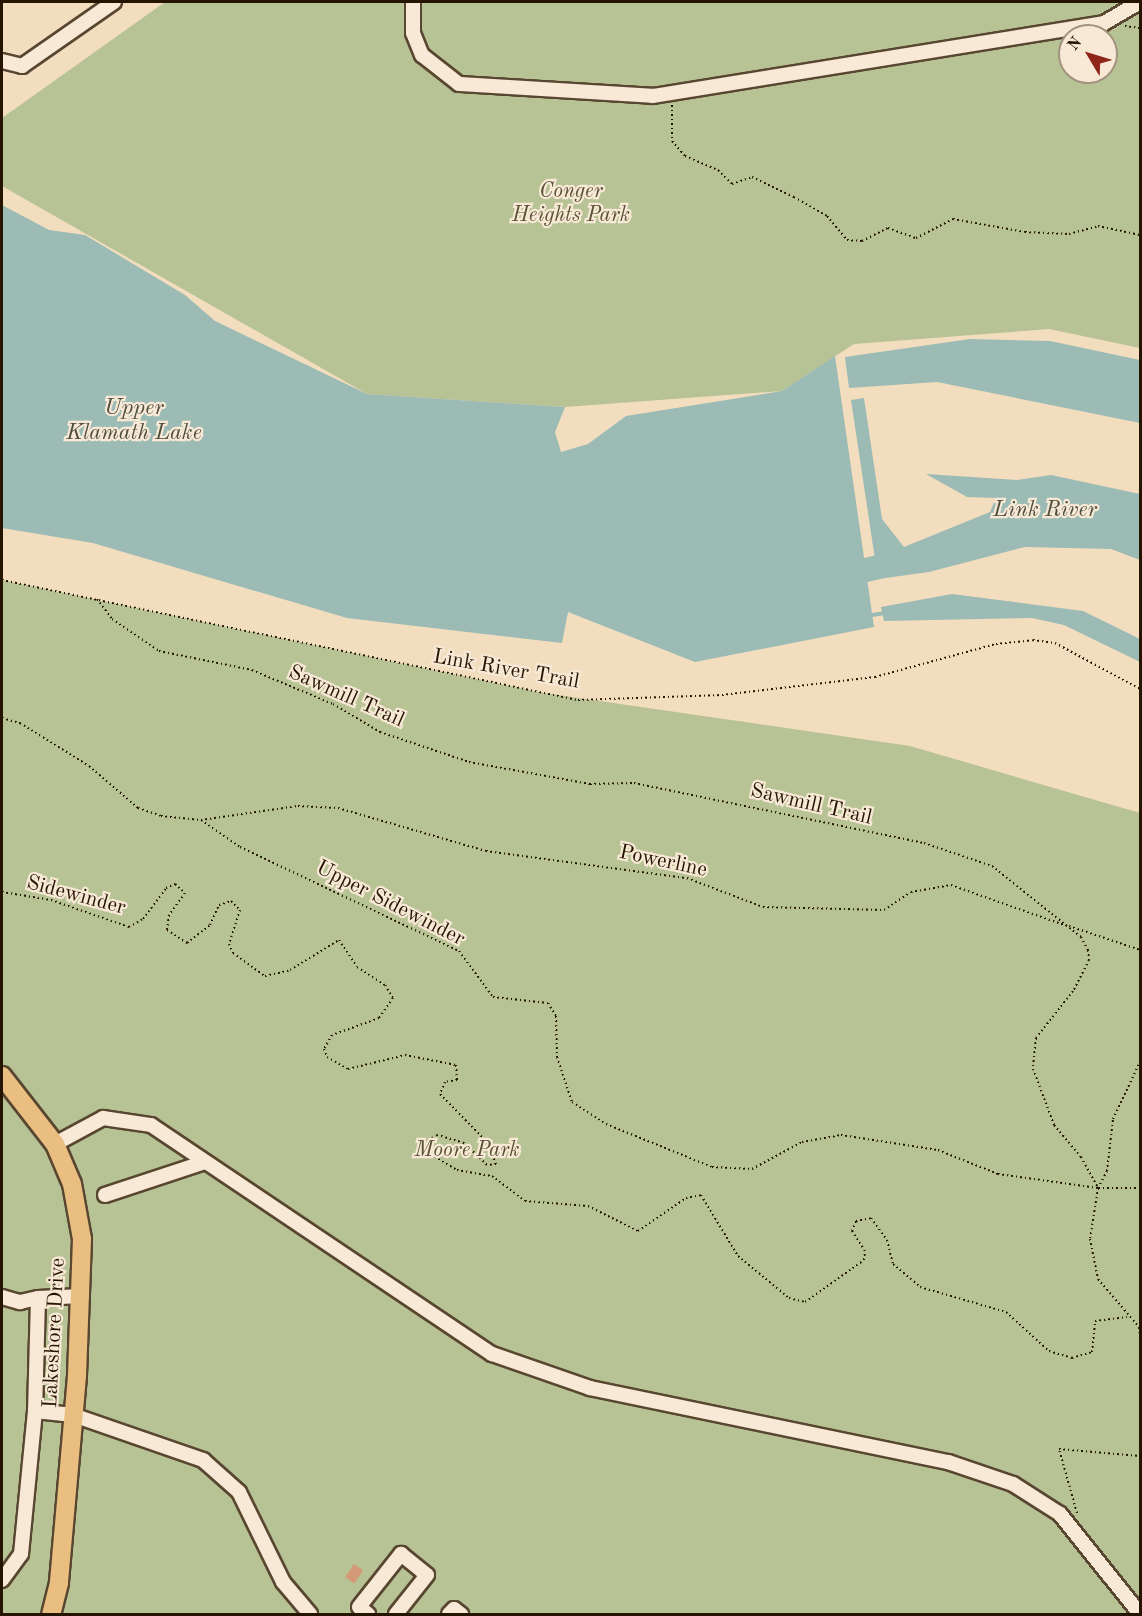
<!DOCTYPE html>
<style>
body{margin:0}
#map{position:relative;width:1142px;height:1616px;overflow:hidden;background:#f2ddbf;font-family:"Old Standard TT",serif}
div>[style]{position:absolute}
.green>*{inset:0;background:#b7c295}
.water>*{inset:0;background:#9bbbb4}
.stream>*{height:4px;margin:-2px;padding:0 2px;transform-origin:2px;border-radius:2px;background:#9bbbb4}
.river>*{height:24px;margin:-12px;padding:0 12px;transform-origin:12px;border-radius:12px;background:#9bbbb4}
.building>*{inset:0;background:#d49976;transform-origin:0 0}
.path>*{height:2px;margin-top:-1px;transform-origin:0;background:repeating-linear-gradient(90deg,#251400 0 1.5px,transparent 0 4.5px)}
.roads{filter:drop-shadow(2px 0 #584630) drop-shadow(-2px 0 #584630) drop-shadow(0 2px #584630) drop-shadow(0 -2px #584630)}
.minor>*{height:14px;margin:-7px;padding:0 7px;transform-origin:7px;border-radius:7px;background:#f7e9d5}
.major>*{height:18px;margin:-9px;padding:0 9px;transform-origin:9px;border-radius:9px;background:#e9be80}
span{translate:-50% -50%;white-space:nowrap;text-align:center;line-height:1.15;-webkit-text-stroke:4.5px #f7e9d5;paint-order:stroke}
.park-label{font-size:21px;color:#585134;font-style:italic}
.street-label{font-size:21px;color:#251400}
.water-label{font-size:22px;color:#4e4e3f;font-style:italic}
.frame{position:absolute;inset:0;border:3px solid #251400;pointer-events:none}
.north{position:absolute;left:1058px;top:24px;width:60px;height:60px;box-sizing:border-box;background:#f7e9d5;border:2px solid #a39480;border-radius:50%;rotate:308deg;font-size:16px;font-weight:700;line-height:24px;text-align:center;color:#251400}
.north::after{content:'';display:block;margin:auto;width:21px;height:27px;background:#8f2418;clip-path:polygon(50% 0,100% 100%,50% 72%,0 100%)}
</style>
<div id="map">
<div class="green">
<div style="clip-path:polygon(evenodd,165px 2px,1140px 2px,1140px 348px,1049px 329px,854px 344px,782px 391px,565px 407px,367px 394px,2px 186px,2px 118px,165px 2px,1070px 36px,1106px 36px,1106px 72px,1070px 72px,1070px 36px)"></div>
<div style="clip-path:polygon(2px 580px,544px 693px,910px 746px,1140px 813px,1140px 1614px,2px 1614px)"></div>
</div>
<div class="water">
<div style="clip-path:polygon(2px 205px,49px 230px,85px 235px,185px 295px,215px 321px,367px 394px,565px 407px,555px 432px,561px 452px,588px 444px,626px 416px,782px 391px,835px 356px,874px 627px,695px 662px,568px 612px,562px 643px,347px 618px,93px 543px,2px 528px)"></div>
<div style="clip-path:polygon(970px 339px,1050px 341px,1140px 360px,1140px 423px,937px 382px,849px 388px,845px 357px)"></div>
<div style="clip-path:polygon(864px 398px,882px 519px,904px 547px,990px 512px,996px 498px,967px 497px,926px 474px,1017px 480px,1051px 475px,1140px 494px,1140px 560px,1111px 549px,1025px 547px,929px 572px,878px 579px,851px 400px)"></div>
<div style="clip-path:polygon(952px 594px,1083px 611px,1140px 639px,1140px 662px,1064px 625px,1032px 618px,884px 621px,881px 607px)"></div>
</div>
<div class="stream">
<div style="left:872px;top:615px;width:14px;rotate:-8deg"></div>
</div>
<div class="river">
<div style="left:866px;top:570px;width:43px;rotate:-13.4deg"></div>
</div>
<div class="building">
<div style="left:354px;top:1564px;width:11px;height:16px;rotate:34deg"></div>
</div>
<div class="path">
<div style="left:1125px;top:26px;width:15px;rotate:8deg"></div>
<div style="left:672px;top:105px;width:36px;rotate:90deg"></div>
<div style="left:672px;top:141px;width:20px;rotate:49deg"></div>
<div style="left:685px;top:156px;width:36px;rotate:23deg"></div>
<div style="left:718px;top:170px;width:20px;rotate:45deg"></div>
<div style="left:732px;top:184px;width:21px;rotate:-19deg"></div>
<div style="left:752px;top:177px;width:47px;rotate:25.5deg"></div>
<div style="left:794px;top:197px;width:38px;rotate:30deg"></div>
<div style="left:827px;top:216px;width:31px;rotate:50deg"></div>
<div style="left:847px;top:240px;width:15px;rotate:4deg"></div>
<div style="left:862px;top:241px;width:29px;rotate:-27deg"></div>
<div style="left:888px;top:228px;width:30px;rotate:20deg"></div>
<div style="left:916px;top:238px;width:42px;rotate:-27.2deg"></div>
<div style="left:953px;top:219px;width:73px;rotate:10.2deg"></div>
<div style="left:1025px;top:232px;width:44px;rotate:2.6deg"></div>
<div style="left:1069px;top:234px;width:30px;rotate:-15deg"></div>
<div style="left:1098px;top:226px;width:43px;rotate:12.1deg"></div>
<div style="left:2px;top:580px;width:588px;rotate:11.77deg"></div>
<div style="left:578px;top:700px;width:144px;rotate:-2deg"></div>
<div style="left:722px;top:695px;width:154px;rotate:-6.7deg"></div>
<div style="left:875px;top:677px;width:125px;rotate:-15.3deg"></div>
<div style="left:996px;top:644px;width:37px;rotate:-6deg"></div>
<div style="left:1033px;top:640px;width:22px;rotate:8deg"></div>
<div style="left:1055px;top:643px;width:97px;rotate:28.4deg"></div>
<div style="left:97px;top:599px;width:25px;rotate:53deg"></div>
<div style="left:112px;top:619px;width:57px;rotate:34.2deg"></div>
<div style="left:159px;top:651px;width:95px;rotate:11.5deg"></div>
<div style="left:252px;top:670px;width:88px;rotate:22.8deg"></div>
<div style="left:333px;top:704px;width:55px;rotate:30.8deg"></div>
<div style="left:380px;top:732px;width:94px;rotate:18.6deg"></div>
<div style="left:469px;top:762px;width:123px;rotate:10.3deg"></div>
<div style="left:590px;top:784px;width:44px;rotate:-1.3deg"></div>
<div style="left:634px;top:783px;width:296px;rotate:11.7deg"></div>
<div style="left:924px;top:843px;width:72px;rotate:18.7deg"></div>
<div style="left:992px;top:866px;width:114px;rotate:38.6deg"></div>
<div style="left:1081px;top:937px;width:15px;rotate:62deg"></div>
<div style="left:1088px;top:950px;width:10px;rotate:84deg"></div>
<div style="left:1089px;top:960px;width:35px;rotate:117deg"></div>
<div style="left:1073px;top:991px;width:60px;rotate:128.2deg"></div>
<div style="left:1036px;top:1038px;width:31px;rotate:96deg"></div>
<div style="left:1033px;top:1069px;width:60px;rotate:69.4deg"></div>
<div style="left:1054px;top:1125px;width:42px;rotate:49.8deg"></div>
<div style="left:1081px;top:1157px;width:35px;rotate:61deg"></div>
<div style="left:1098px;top:1188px;width:52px;rotate:98.9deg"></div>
<div style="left:1090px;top:1239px;width:41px;rotate:78.7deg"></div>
<div style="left:1098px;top:1279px;width:63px;rotate:49.5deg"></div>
<div style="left:1139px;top:1327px;width:9px;rotate:84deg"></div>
<div style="left:2px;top:718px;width:19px;rotate:16deg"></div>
<div style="left:20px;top:723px;width:81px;rotate:31.9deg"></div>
<div style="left:89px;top:766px;width:65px;rotate:40.6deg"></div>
<div style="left:138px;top:808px;width:24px;rotate:19deg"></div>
<div style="left:161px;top:816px;width:40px;rotate:5.7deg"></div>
<div style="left:201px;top:820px;width:98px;rotate:-8.2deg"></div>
<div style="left:298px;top:806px;width:40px;rotate:2.9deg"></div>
<div style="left:338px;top:808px;width:154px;rotate:16.2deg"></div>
<div style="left:486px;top:851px;width:203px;rotate:7.7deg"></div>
<div style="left:687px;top:878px;width:81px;rotate:20.9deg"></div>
<div style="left:763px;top:907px;width:121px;rotate:1.4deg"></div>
<div style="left:884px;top:910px;width:32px;rotate:-34deg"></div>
<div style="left:911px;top:892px;width:41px;rotate:-9.9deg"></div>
<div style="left:951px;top:885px;width:120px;rotate:19.5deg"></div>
<div style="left:201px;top:820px;width:47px;rotate:34.7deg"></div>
<div style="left:240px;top:847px;width:242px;rotate:25.4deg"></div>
<div style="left:459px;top:951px;width:57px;rotate:53.5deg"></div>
<div style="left:493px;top:997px;width:55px;rotate:6.2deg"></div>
<div style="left:548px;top:1003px;width:15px;rotate:58deg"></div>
<div style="left:556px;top:1016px;width:41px;rotate:88.6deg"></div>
<div style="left:557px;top:1057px;width:47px;rotate:71.6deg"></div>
<div style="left:572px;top:1102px;width:40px;rotate:32.9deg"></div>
<div style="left:606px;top:1124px;width:114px;rotate:22.1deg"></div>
<div style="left:712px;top:1167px;width:40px;rotate:2.9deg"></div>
<div style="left:752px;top:1169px;width:57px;rotate:-28.4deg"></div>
<div style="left:802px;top:1142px;width:40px;rotate:-10deg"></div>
<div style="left:841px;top:1135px;width:98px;rotate:8.8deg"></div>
<div style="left:938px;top:1150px;width:65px;rotate:21.8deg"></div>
<div style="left:998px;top:1174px;width:101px;rotate:8deg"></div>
<div style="left:1098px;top:1188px;width:42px"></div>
<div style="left:2px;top:892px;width:50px;rotate:9.3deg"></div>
<div style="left:51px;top:900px;width:83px;rotate:19.1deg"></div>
<div style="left:129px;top:927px;width:16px;rotate:-30deg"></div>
<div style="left:143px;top:919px;width:39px;rotate:-53deg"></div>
<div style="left:166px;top:888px;width:10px;rotate:-24deg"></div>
<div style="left:175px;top:884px;width:13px;rotate:42deg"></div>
<div style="left:185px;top:893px;width:27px;rotate:126deg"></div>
<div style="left:169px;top:915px;width:15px;rotate:98deg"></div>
<div style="left:167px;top:930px;width:24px;rotate:33deg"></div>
<div style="left:187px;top:943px;width:29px;rotate:-38deg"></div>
<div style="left:210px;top:925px;width:22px;rotate:-66deg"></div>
<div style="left:219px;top:905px;width:13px;rotate:-18deg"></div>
<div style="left:231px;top:901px;width:13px;rotate:45deg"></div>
<div style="left:240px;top:910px;width:36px;rotate:108deg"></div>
<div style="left:229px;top:944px;width:10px;rotate:66deg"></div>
<div style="left:233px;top:953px;width:39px;rotate:36deg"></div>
<div style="left:265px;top:976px;width:26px;rotate:-13deg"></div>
<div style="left:290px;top:970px;width:57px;rotate:-31.5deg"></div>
<div style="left:339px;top:940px;width:32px;rotate:56deg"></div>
<div style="left:357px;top:967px;width:33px;rotate:33deg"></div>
<div style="left:385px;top:985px;width:15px;rotate:58deg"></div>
<div style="left:393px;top:998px;width:24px;rotate:125deg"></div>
<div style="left:379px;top:1018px;width:50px;rotate:160.1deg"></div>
<div style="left:332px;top:1035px;width:16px;rotate:120deg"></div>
<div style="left:324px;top:1049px;width:9px;rotate:69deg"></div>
<div style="left:327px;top:1057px;width:24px;rotate:30deg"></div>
<div style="left:348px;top:1069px;width:59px;rotate:-13.8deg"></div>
<div style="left:405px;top:1055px;width:52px;rotate:11.1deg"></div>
<div style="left:456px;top:1065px;width:15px;rotate:86deg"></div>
<div style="left:457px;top:1080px;width:12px;rotate:171deg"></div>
<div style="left:445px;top:1082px;width:13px;rotate:113deg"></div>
<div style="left:440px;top:1094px;width:67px;rotate:45.6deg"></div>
<div style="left:487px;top:1142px;width:24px;rotate:68deg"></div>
<div style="left:496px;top:1164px;width:9px;rotate:174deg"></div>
<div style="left:487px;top:1165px;width:32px;rotate:-136deg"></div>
<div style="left:464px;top:1143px;width:28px;rotate:-163deg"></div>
<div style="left:437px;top:1135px;width:9px;rotate:148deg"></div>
<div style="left:429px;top:1140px;width:12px;rotate:99deg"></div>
<div style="left:427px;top:1152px;width:35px;rotate:31deg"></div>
<div style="left:457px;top:1170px;width:36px;rotate:10deg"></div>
<div style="left:492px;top:1176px;width:41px;rotate:37.1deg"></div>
<div style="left:525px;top:1201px;width:63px;rotate:4.5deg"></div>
<div style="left:588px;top:1206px;width:56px;rotate:26.6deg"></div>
<div style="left:638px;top:1231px;width:58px;rotate:-34.5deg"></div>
<div style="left:686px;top:1198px;width:15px;rotate:-11deg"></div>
<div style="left:701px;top:1195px;width:71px;rotate:58.8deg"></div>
<div style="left:738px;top:1256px;width:66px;rotate:39.5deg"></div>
<div style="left:789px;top:1298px;width:16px;rotate:14deg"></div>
<div style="left:805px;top:1302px;width:72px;rotate:-35.4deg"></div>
<div style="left:864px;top:1260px;width:9px;rotate:-84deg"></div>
<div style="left:865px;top:1251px;width:24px;rotate:-123deg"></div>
<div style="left:852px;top:1231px;width:11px;rotate:-68deg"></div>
<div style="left:856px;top:1221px;width:15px;rotate:-11deg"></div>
<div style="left:871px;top:1218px;width:27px;rotate:54deg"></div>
<div style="left:887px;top:1240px;width:25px;rotate:76deg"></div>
<div style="left:893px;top:1264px;width:35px;rotate:40deg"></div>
<div style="left:920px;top:1287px;width:90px;rotate:16.2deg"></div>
<div style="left:1006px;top:1312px;width:58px;rotate:42.2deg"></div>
<div style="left:1049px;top:1351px;width:24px;rotate:17deg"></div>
<div style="left:1072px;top:1358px;width:21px;rotate:-17deg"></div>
<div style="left:1092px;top:1352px;width:31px;rotate:-84deg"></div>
<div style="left:1095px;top:1321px;width:32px;rotate:-7deg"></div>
<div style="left:1069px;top:926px;width:75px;rotate:18.7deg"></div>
<div style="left:1098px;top:1188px;width:19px;rotate:-62deg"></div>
<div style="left:1107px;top:1171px;width:52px;rotate:-83.4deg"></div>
<div style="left:1113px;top:1119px;width:63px;rotate:-64.7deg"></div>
<div style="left:1140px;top:1370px;width:46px;rotate:90deg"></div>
<div style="left:1077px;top:1513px;width:66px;rotate:-105.7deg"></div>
<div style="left:1059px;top:1449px;width:81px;rotate:4.9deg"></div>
</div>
<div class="roads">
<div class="minor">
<div style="left:413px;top:2px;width:31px;rotate:90deg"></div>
<div style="left:413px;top:33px;width:24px;rotate:68deg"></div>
<div style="left:422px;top:55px;width:47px;rotate:38.1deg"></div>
<div style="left:459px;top:84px;width:194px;rotate:3.5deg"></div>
<div style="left:653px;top:96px;width:457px;rotate:-9.2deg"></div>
<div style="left:1104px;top:23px;width:42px;rotate:-30.3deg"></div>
<div style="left:2px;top:61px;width:21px;rotate:14deg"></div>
<div style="left:22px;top:66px;width:112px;rotate:-34.8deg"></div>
<div style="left:55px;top:1144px;width:55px;rotate:-28.4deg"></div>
<div style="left:103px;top:1118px;width:49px;rotate:8.3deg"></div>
<div style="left:151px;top:1125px;width:411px;rotate:33.9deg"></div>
<div style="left:492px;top:1354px;width:104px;rotate:19.1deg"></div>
<div style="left:590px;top:1388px;width:366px;rotate:11.7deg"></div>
<div style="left:948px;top:1462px;width:69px;rotate:18.7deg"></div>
<div style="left:1013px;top:1484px;width:56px;rotate:32.6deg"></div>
<div style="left:1060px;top:1514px;width:128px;rotate:51.3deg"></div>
<div style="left:105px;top:1195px;width:105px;rotate:-18.3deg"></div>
<div style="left:82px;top:1296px;width:44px;rotate:177.4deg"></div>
<div style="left:38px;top:1298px;width:113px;rotate:91.5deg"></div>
<div style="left:35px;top:1411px;width:38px;rotate:6deg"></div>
<div style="left:73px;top:1415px;width:138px;rotate:19.1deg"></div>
<div style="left:203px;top:1460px;width:48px;rotate:41.6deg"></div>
<div style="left:239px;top:1492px;width:100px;rotate:63.9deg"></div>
<div style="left:283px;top:1582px;width:42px;rotate:49.8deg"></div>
<div style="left:2px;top:1297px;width:19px;rotate:16deg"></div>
<div style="left:20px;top:1302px;width:18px;rotate:-13deg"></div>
<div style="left:2px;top:1580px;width:32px;rotate:-54deg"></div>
<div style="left:21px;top:1554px;width:144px;rotate:-84.4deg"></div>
<div style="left:368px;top:1614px;width:11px;rotate:-142deg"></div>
<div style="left:359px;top:1607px;width:68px;rotate:-51.6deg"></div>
<div style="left:401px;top:1554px;width:33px;rotate:39deg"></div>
<div style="left:427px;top:1575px;width:50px;rotate:128.5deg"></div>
<div style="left:449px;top:1614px;width:7px;rotate:-45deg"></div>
<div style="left:454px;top:1609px;width:9px;rotate:36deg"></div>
</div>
<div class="major">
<div style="left:2px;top:1076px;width:86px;rotate:52.1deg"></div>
<div style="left:55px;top:1144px;width:43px;rotate:67deg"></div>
<div style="left:72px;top:1184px;width:56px;rotate:79.7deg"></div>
<div style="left:82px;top:1239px;width:137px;rotate:92.1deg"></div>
<div style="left:77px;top:1376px;width:208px;rotate:95deg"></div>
<div style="left:59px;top:1583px;width:32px;rotate:104deg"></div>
</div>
</div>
<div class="park-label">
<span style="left:571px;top:204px">Conger<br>Heights Park</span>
<span style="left:467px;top:1151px">Moore Park</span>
</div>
<div class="street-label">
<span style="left:506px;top:670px;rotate:10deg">Link River Trail</span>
<span style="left:346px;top:697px;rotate:24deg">Sawmill Trail</span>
<span style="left:811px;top:805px;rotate:13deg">Sawmill Trail</span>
<span style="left:663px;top:862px;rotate:12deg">Powerline</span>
<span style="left:76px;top:896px;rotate:15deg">Sidewinder</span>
<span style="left:390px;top:904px;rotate:27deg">Upper Sidewinder</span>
<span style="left:55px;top:1333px;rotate:-87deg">Lakeshore Drive</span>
</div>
<div class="water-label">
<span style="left:134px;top:421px">Upper<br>Klamath Lake</span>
<span style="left:1045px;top:511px">Link River</span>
</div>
<div class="frame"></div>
<div class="north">N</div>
</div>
